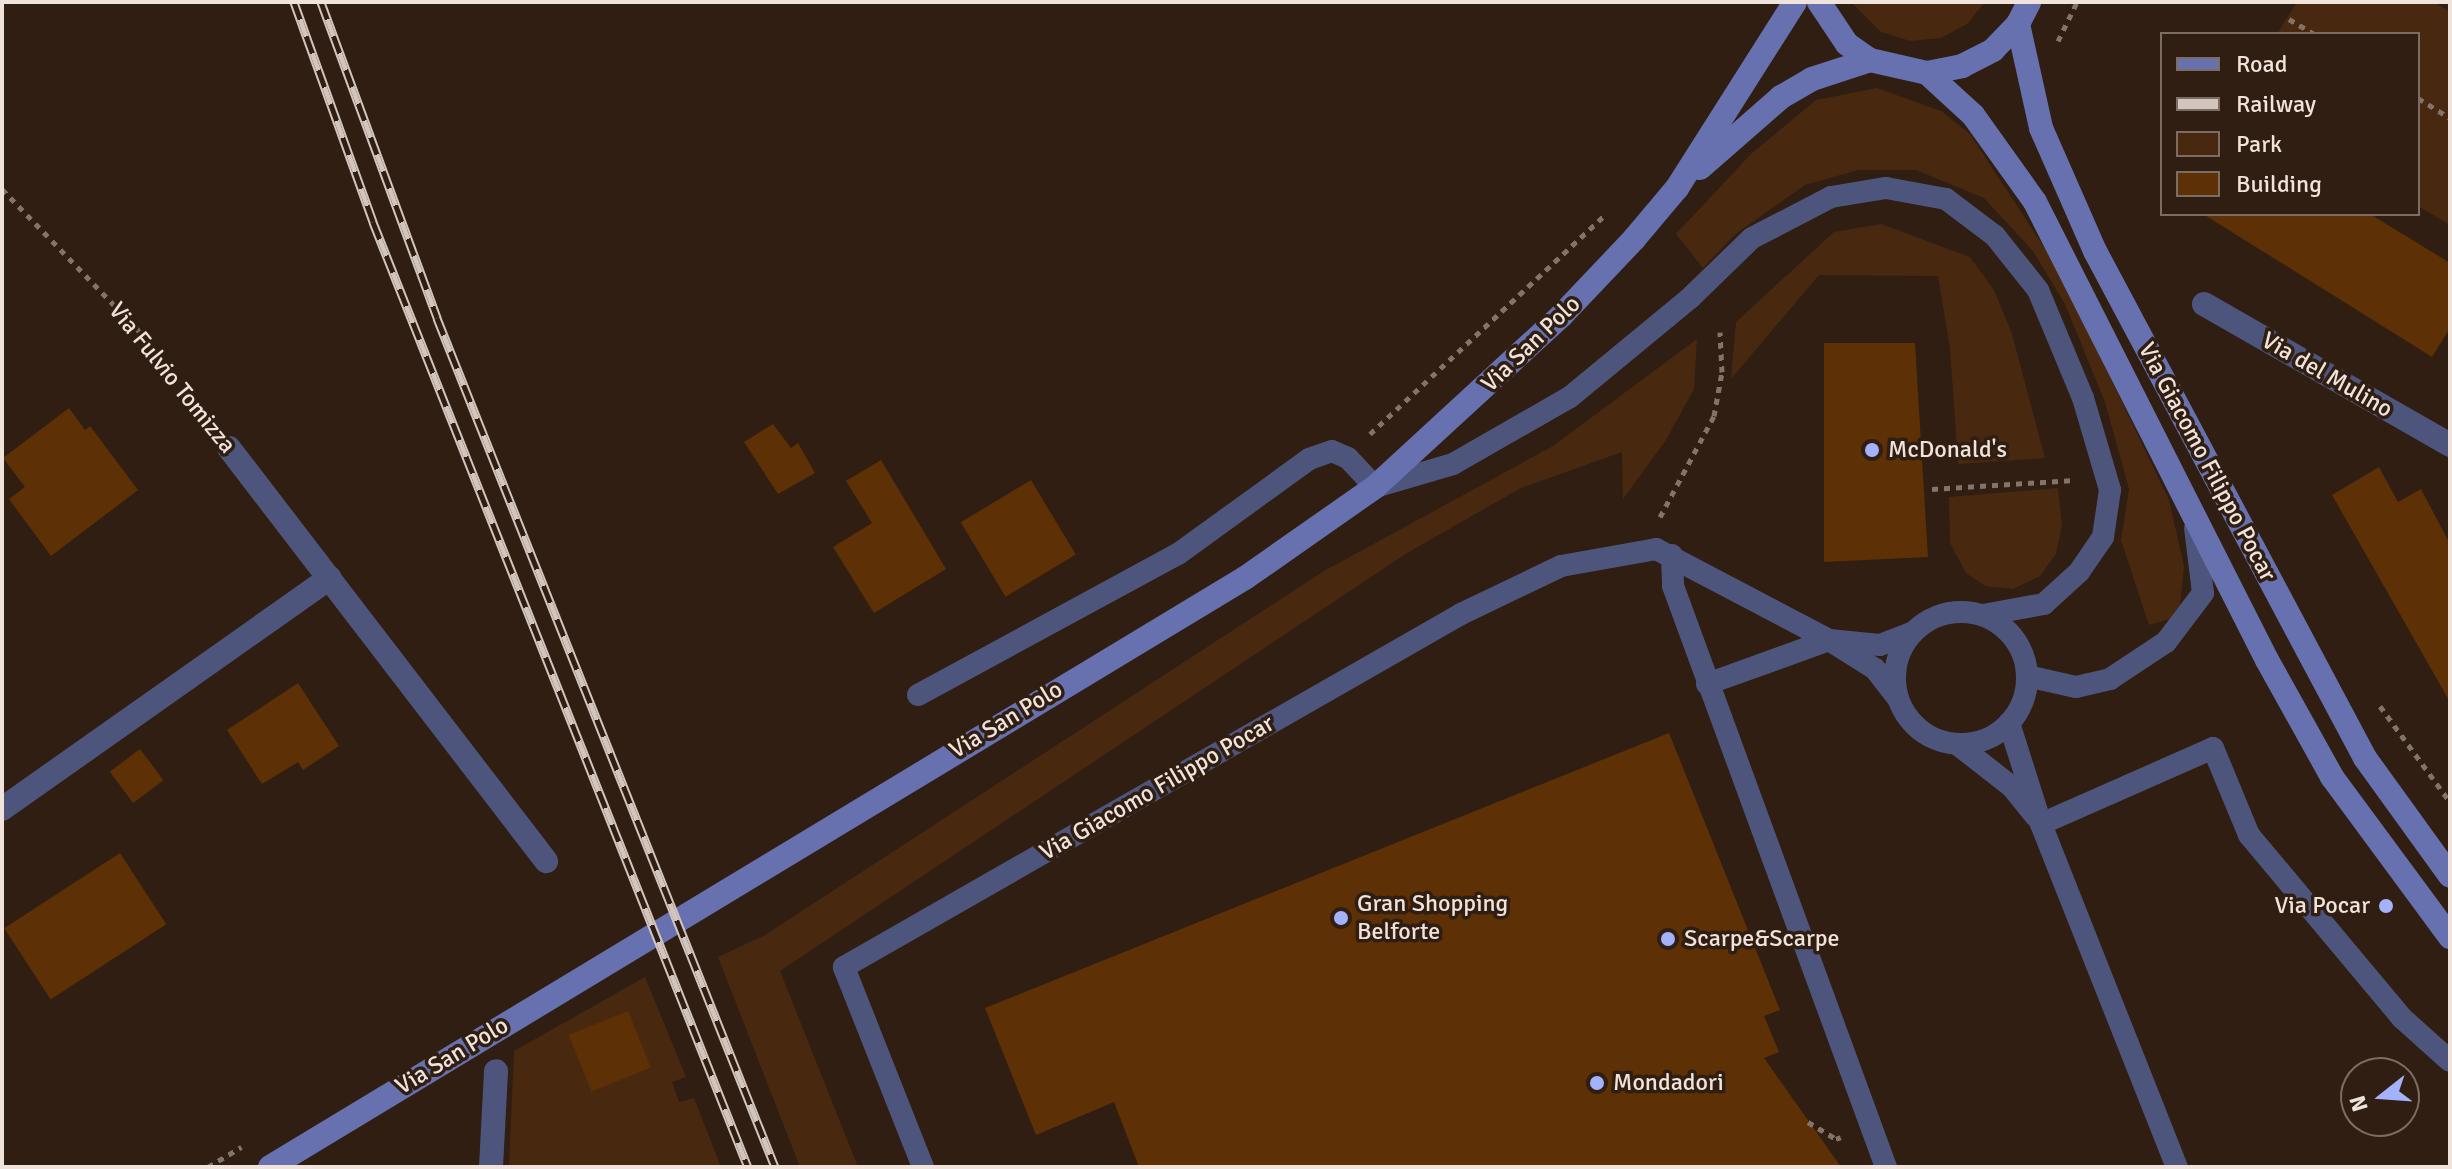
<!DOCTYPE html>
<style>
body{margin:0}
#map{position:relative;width:2452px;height:1169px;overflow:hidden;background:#2f1e11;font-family:Signika,sans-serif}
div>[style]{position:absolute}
.green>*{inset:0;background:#482910}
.building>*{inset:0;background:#5e3005;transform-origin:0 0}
.path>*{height:5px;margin-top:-2.5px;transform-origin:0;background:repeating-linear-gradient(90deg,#837469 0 6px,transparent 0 12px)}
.lane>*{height:22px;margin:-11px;padding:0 11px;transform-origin:11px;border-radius:11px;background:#4e557d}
.lane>.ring{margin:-11px;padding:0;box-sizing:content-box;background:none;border:22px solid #4e557d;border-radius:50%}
.street>*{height:24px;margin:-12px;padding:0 12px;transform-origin:12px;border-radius:12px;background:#4e557d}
.secondary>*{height:24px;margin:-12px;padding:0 12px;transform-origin:12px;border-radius:12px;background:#6771b0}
.rail>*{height:9px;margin-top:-4.5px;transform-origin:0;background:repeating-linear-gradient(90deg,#2f1e11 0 18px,#d3c5bd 0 36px);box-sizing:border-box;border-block:2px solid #d3c5bd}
.dots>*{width:22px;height:22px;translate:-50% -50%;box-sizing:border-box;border:4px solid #2f1e11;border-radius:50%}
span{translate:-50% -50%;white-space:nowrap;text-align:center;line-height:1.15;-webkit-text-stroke:7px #2f1e11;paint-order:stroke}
.street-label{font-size:24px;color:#f0e3db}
.poi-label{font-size:24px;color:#f0e3db}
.left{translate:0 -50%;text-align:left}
.right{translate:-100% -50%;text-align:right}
.frame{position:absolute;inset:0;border:4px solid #f0e3db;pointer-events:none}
.legend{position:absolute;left:2160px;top:32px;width:260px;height:184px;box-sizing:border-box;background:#2f1e11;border:2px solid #7c6d62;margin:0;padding:10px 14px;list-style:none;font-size:24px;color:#f0e3db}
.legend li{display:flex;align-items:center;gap:16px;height:40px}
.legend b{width:40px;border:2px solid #7c6d62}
.north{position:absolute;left:2340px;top:1057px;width:80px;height:80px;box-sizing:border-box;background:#2f1e11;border:2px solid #7c6d62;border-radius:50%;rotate:253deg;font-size:22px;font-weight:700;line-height:32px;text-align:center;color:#f0e3db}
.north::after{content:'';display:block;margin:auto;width:28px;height:36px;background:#a4b2fc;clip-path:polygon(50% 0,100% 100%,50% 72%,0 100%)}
</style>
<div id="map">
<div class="green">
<div style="clip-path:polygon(1851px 2px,1985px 2px,1967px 24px,1941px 38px,1910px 41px,1881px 32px)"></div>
<div style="clip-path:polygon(2297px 2px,2434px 2px,2450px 12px,2450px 225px,2418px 206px,2418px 34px,2277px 34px)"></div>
<div style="clip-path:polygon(1877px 88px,1941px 111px,1970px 134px,2057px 267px,2169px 500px,2184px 566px,2180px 605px,2170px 619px,2149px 625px,2121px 540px,2129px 489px,2105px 402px,2065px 304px,2033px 251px,1984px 198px,1916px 170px,1858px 170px,1805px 185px,1734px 235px,1703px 268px,1676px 234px,1751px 154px,1816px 100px)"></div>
<div style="clip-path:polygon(1881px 224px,1970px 257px,1994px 290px,2012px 334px,2045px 458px,1958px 464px,1950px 348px,1938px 276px,1819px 275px,1731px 379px,1736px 322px,1834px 232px)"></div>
<div style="clip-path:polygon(1697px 339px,1694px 389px,1666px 440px,1623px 499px,1622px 452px,1521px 488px,1407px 553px,780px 971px,858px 1167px,800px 1167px,718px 957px,765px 935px,1324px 571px,1553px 446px)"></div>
<div style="clip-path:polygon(2058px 488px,2062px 525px,2056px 554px,2040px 576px,2013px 589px,1985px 586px,1966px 573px,1950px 543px,1949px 497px)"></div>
<div style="clip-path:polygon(645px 977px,686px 1077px,672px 1082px,679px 1102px,694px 1098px,721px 1167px,509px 1167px,514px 1051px)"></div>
</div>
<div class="building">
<div style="clip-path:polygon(2203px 214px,2370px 214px,2450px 263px,2450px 328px,2432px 357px)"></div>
<div style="clip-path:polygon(1824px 343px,1915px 343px,1928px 557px,1824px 562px)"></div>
<div style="clip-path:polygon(69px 408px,85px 430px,90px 426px,138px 490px,51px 556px,9px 499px,25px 487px,3px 458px)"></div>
<div style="clip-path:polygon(773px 424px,791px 448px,798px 443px,815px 473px,778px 494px,744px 442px)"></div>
<div style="clip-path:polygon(881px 460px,946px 569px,874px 613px,833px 547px,872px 523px,846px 481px)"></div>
<div style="clip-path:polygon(2379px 467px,2398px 502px,2421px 489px,2450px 544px,2450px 702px,2332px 495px)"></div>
<div style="left:1031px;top:480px;width:87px;height:82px;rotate:59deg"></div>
<div style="clip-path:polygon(298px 683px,339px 746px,303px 770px,298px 762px,262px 784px,227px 730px)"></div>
<div style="clip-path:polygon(1669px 733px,1780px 1010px,1764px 1016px,1779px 1052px,1764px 1058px,1841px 1167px,1139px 1167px,1114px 1102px,1036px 1135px,985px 1008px)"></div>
<div style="left:140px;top:749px;width:39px;height:38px;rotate:53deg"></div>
<div style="left:120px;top:853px;width:85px;height:138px;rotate:57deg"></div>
<div style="left:628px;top:1011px;width:61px;height:64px;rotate:68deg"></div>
</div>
<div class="path">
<div style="left:2289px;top:19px;width:29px;rotate:31deg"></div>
<div style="left:2058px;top:41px;width:43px;rotate:-64deg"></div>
<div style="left:2418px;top:98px;width:38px;rotate:32deg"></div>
<div style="left:2px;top:189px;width:196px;rotate:46deg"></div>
<div style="left:138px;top:330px;width:116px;rotate:52.3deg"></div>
<div style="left:1370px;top:434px;width:321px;rotate:-43deg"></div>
<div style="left:1932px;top:489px;width:143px;rotate:-3.6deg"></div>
<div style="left:1660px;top:517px;width:115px;rotate:-61.9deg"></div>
<div style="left:1714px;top:416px;width:45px;rotate:-79.7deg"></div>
<div style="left:1722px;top:372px;width:40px;rotate:-92.9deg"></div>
<div style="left:2380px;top:706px;width:119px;rotate:53.9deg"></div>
<div style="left:1808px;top:1122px;width:33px;rotate:31deg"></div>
<div style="left:1836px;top:1139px;width:5px;rotate:-22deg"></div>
<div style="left:208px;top:1167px;width:39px;rotate:-31deg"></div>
</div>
<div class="lane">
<div style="left:1672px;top:555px;width:31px;rotate:88deg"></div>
<div style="left:1673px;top:586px;width:619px;rotate:69.87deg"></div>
<div class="ring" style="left:1895px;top:612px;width:110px;height:110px"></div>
<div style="left:2027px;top:676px;width:50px;rotate:12.7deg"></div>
<div style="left:2076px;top:687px;width:35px;rotate:-13deg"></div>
<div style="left:2110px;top:679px;width:67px;rotate:-33.5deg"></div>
<div style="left:2166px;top:642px;width:61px;rotate:-52.9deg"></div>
<div style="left:2203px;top:593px;width:65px;rotate:-97deg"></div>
<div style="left:1707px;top:684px;width:130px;rotate:-19.8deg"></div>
<div style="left:1829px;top:640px;width:51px;rotate:5.6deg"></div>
<div style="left:1880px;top:645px;width:34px;rotate:-21deg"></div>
<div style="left:918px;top:695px;width:296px;rotate:-28.5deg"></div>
<div style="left:1178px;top:554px;width:162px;rotate:-35.9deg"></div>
<div style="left:1309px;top:459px;width:24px;rotate:-19deg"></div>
<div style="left:1332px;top:451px;width:17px;rotate:24deg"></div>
<div style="left:1348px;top:458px;width:40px;rotate:47deg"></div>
<div style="left:1375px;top:487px;width:81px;rotate:-16.4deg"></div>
<div style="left:1453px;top:464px;width:135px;rotate:-29.8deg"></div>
<div style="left:1570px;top:397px;width:156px;rotate:-39.5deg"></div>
<div style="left:1690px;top:298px;width:86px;rotate:-44.1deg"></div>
<div style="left:1752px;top:238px;width:89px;rotate:-27.4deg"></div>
<div style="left:1831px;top:197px;width:56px;rotate:-9.3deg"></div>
<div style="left:1886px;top:188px;width:61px;rotate:10.4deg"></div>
<div style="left:1946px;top:199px;width:61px;rotate:37.1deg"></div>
<div style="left:1995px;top:236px;width:69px;rotate:51.5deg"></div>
<div style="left:2038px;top:290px;width:117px;rotate:67.4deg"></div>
<div style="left:2083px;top:398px;width:96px;rotate:73.6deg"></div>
<div style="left:2110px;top:490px;width:48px;rotate:98.5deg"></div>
<div style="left:2103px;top:537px;width:42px;rotate:124.4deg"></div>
<div style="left:2079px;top:572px;width:47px;rotate:137.6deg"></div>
<div style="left:2044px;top:604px;width:62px;rotate:169.8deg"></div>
<div style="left:2009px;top:723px;width:106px;rotate:72.4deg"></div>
<div style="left:2041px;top:824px;width:369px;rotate:68.4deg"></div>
<div style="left:1957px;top:744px;width:70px;rotate:38deg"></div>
<div style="left:2012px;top:787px;width:38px;rotate:51deg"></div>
<div style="left:2041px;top:824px;width:188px;rotate:-23.8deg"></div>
<div style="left:2213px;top:748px;width:94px;rotate:67.5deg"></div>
<div style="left:2249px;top:835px;width:239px;rotate:50.1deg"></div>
<div style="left:2402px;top:1018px;width:64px;rotate:41.9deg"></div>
<div style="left:923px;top:1167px;width:215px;rotate:-111.6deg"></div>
<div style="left:844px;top:967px;width:711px;rotate:-29.77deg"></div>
<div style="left:1461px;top:614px;width:111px;rotate:-25.6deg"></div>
<div style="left:1561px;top:566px;width:97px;rotate:-10.1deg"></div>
<div style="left:1656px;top:549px;width:195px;rotate:27.7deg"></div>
<div style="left:1829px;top:640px;width:54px;rotate:32.2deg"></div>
<div style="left:1875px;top:669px;width:37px;rotate:52deg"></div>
</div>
<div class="street">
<div style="left:2204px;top:304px;width:284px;rotate:29.8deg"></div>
<div style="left:229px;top:448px;width:521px;rotate:52.49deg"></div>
<div style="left:2px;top:809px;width:401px;rotate:-35.2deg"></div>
<div style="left:491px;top:1167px;width:96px;rotate:-87deg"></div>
</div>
<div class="secondary">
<div style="left:1819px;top:2px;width:50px;rotate:56.3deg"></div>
<div style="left:1847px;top:44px;width:28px;rotate:35deg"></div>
<div style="left:1870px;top:60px;width:58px;rotate:12.8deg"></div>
<div style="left:1927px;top:73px;width:36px;rotate:-11deg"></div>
<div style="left:1962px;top:66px;width:35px;rotate:-27deg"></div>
<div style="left:1993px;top:50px;width:36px;rotate:-46deg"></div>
<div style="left:2018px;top:24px;width:25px;rotate:-63deg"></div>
<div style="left:2018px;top:24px;width:107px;rotate:77.5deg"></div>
<div style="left:2041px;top:128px;width:134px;rotate:66.3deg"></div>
<div style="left:2095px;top:251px;width:574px;rotate:61.96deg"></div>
<div style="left:2365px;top:758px;width:145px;rotate:54.2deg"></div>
<div style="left:1927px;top:73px;width:62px;rotate:42.4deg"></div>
<div style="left:1973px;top:115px;width:107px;rotate:54.5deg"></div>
<div style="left:2035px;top:202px;width:513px;rotate:63.14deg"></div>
<div style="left:2267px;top:660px;width:134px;rotate:60.9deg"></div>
<div style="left:2332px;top:777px;width:199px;rotate:53.6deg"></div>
<div style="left:1700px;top:168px;width:108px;rotate:-41.2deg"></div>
<div style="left:1781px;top:97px;width:36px;rotate:-30deg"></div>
<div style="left:1812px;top:79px;width:61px;rotate:-18.1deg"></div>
<div style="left:270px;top:1167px;width:1139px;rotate:-31.14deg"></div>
<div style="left:1245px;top:578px;width:159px;rotate:-35deg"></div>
<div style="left:1375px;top:487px;width:254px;rotate:-42.6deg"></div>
<div style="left:1562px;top:315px;width:105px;rotate:-46.5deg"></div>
<div style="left:1634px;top:239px;width:67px;rotate:-49.9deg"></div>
<div style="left:1677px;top:188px;width:220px;rotate:-57.6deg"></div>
</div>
<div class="rail">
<div style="left:294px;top:2px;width:234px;rotate:70.2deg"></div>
<div style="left:373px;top:222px;width:1017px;rotate:68.36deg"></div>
<div style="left:321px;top:2px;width:337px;rotate:69.8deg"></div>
<div style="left:437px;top:318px;width:914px;rotate:68.29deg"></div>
</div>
<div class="dots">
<div style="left:1872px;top:450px;background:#a4b2fc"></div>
<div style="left:2386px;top:906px;background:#a4b2fc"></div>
<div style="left:1341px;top:918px;background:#a4b2fc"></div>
<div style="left:1668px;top:939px;background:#a4b2fc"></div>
<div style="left:1597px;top:1083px;background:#a4b2fc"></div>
</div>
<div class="street-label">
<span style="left:1531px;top:344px;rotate:-44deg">Via San Polo</span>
<span style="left:2327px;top:375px;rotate:30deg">Via del Mulino</span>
<span style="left:172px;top:378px;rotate:51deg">Via Fulvio Tomizza</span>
<span style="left:2207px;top:462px;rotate:62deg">Via Giacomo Filippo Pocar</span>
<span style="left:1006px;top:720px;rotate:-31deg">Via San Polo</span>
<span style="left:1157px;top:788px;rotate:-30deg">Via Giacomo Filippo Pocar</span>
<span style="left:452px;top:1056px;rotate:-31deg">Via San Polo</span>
</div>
<div class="poi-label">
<span class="left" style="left:1888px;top:450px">McDonald's</span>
<span class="left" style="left:1357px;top:918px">Gran Shopping<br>Belforte</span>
<span class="right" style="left:2370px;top:906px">Via Pocar</span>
<span class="left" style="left:1684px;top:939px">Scarpe&amp;Scarpe</span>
<span class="left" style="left:1613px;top:1083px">Mondadori</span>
</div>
<div class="frame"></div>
<ul class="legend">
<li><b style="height:10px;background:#6771b0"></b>Road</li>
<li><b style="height:10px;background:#d3c5bd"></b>Railway</li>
<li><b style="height:22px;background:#482910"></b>Park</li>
<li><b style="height:22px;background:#5e3005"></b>Building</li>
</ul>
<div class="north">N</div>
</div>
